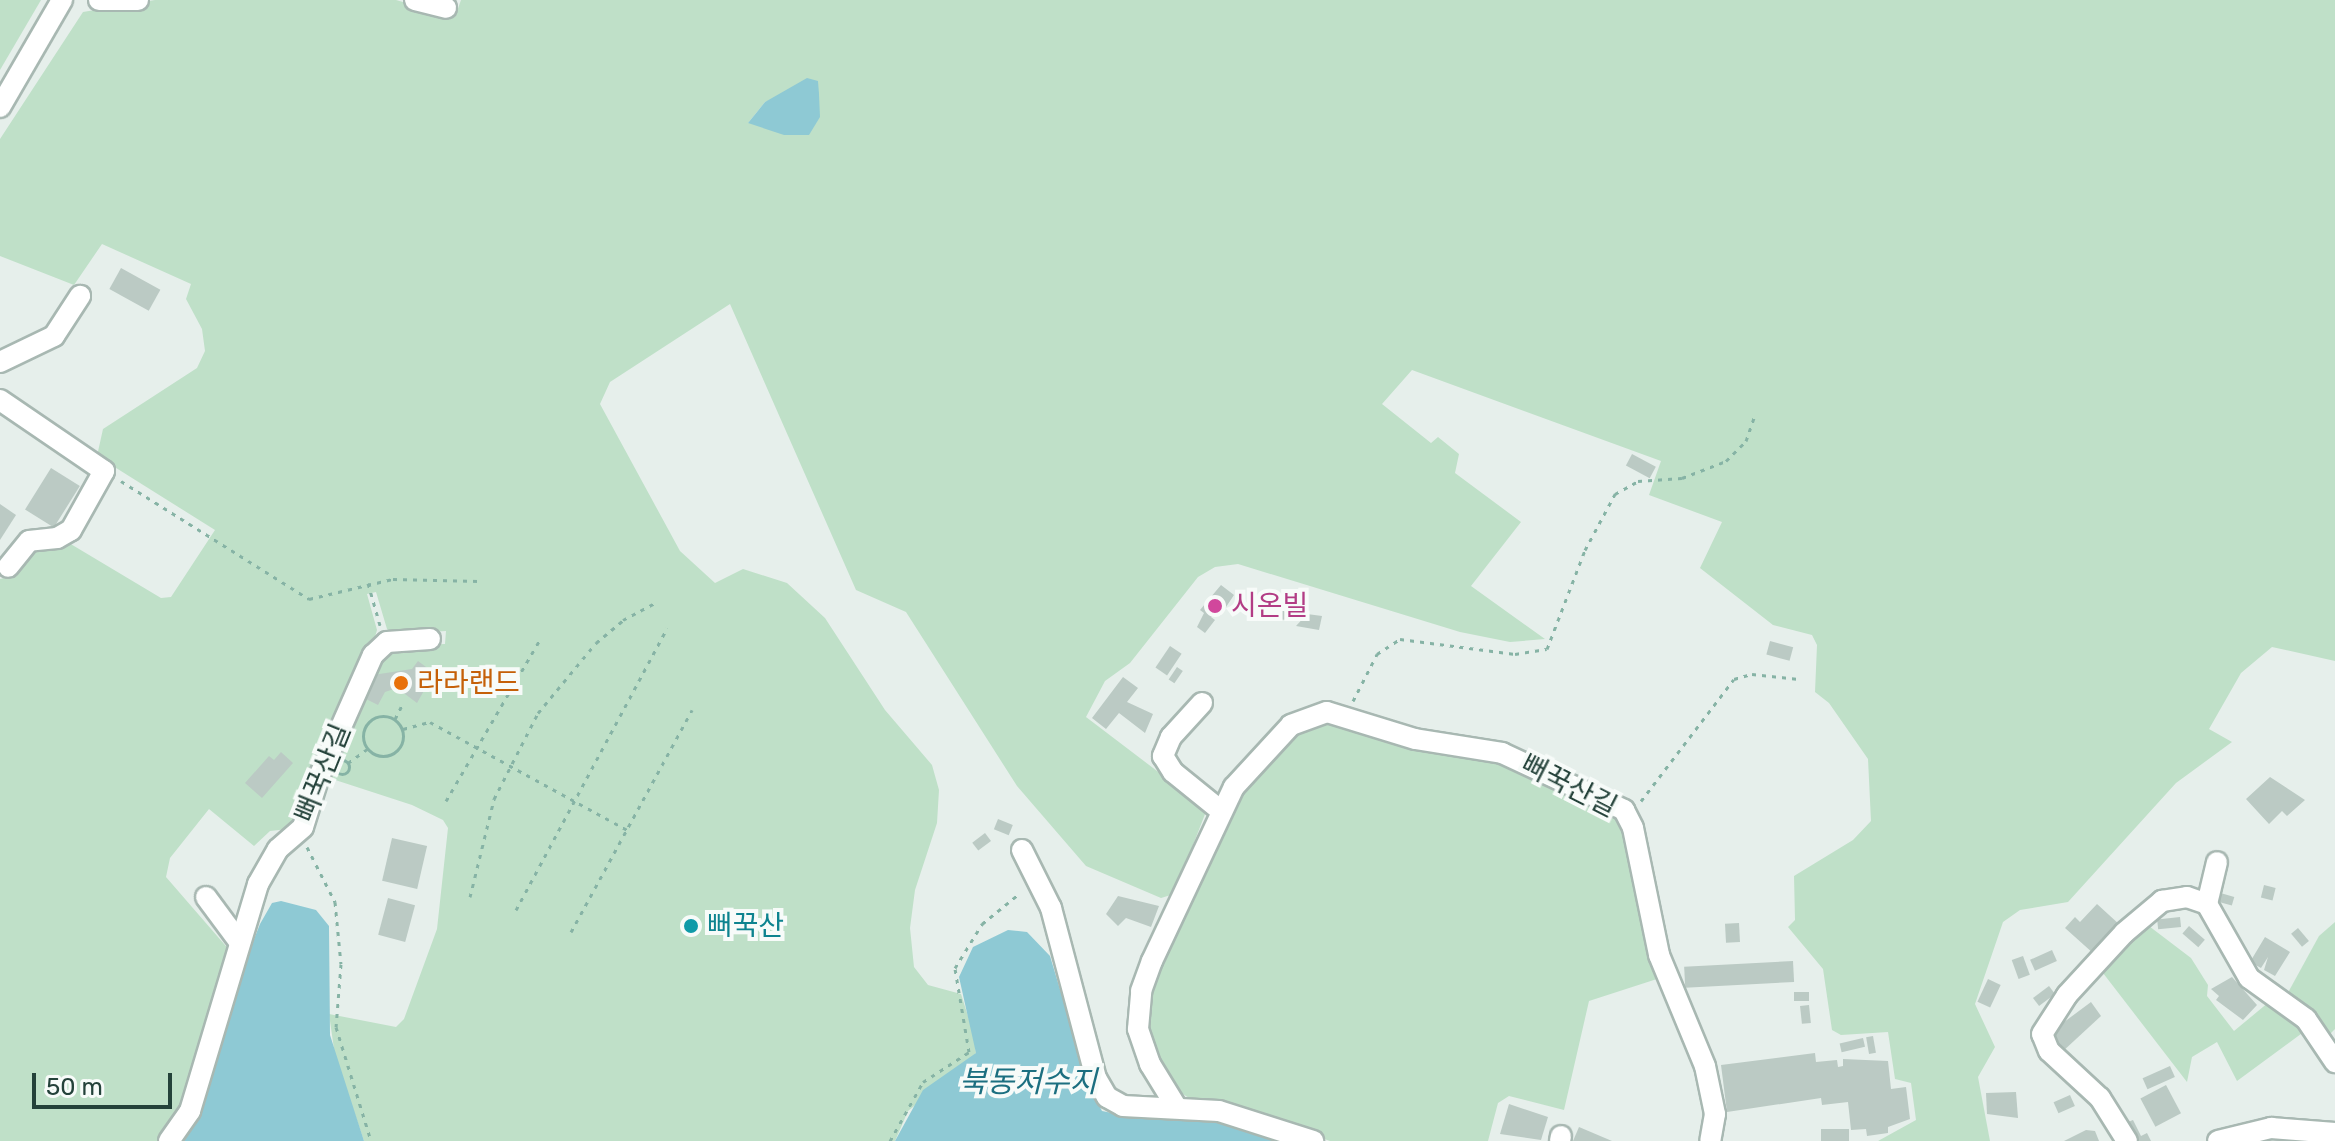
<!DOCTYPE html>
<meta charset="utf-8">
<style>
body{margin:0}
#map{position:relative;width:2335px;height:1141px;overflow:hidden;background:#e6efeb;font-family:Rubik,"Noto Sans KR",sans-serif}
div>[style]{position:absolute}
.green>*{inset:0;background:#bfe0c8}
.water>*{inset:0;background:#8ec9d4}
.building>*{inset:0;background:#bbcac4;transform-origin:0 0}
.path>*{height:3px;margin-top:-1.5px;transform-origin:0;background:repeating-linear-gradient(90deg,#86b3a5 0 4px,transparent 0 10px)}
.path>.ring{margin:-1.5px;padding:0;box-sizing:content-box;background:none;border:3px solid #86b3a5;border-radius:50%}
.roads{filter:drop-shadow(2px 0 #a8b8b2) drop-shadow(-2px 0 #a8b8b2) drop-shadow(0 2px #a8b8b2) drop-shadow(0 -2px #a8b8b2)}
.minor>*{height:20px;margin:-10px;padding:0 10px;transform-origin:10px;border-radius:10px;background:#fff}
.dots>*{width:22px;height:22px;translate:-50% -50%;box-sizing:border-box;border:4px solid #f7fbf9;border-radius:50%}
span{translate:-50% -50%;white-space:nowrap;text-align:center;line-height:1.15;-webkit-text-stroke:8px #f7fbf9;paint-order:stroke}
.hotel-label{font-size:28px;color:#b23c85}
.left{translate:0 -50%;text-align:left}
.food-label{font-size:28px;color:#c56008}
.street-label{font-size:28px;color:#24423a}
.culture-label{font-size:28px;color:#0d838f}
.water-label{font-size:30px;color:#1c6f80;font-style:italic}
.scale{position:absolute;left:32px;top:1073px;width:140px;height:36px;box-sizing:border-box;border:4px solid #24423a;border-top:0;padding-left:10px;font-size:24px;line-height:28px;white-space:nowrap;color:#24423a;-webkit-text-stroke:6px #f7fbf9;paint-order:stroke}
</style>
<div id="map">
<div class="green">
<div style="clip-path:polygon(0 0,41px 0,0 70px)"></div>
<div style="clip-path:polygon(evenodd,155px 0,396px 0,455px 17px,461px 0,2335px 0,2335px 661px,2272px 647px,2241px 673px,2209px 729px,2232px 742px,2176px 783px,2068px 902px,2020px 910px,2003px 922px,1975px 1004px,1995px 1047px,1978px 1077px,1990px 1141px,1878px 1141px,1916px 1120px,1911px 1083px,1895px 1079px,1888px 1032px,1841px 1035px,1832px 1030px,1823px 969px,1788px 927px,1795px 920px,1794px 876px,1853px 840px,1871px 821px,1868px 759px,1829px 703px,1815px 692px,1817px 645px,1812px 635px,1773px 625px,1700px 568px,1722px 522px,1649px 495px,1661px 461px,1412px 370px,1382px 404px,1431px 443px,1438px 437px,1459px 454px,1455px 473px,1521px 522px,1471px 586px,1545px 639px,1510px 642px,1460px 632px,1238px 564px,1215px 567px,1198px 577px,1130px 663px,1105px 681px,1086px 717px,1207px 809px,1174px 894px,1161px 898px,1086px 866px,1017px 786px,906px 612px,856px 590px,730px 304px,610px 382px,600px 404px,680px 551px,715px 583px,743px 569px,787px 583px,825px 618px,885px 710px,932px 765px,939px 790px,937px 823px,915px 890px,910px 928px,914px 967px,928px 985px,961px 994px,974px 1035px,976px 1053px,969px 1062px,908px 1111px,895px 1141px,364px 1141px,335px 1056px,329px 1014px,396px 1027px,404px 1019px,437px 929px,448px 828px,443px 820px,412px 805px,323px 776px,376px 663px,397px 646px,445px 644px,446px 631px,394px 634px,387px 629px,376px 592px,367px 594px,377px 630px,373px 644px,297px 828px,270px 831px,254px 846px,209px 809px,170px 858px,166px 877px,231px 952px,176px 1121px,157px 1141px,0 1141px,0 579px,8px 577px,28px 551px,69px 543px,161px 598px,171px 597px,215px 530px,97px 456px,103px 429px,197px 368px,205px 351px,202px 329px,186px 299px,191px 284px,102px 244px,74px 285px,0 256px,0 139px,83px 12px,155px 0,817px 82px,819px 117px,748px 123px,765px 102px,817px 82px)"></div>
<div style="clip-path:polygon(1327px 721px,1495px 757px,1622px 817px,1660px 978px,1589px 1001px,1564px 1110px,1509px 1096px,1498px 1103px,1488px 1141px,1330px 1141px,1239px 1109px,1189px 1098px,1172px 1087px,1148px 1037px,1145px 1008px,1159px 964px,1243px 788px,1295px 733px)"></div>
<div style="clip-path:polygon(2335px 922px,2335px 1029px,2327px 1037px,2284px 1000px,2319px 936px)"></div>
<div style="clip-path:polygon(2145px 923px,2191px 958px,2208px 985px,2207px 996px,2234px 1031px,2269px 1002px,2309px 1028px,2237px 1081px,2217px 1042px,2192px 1057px,2187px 1082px,2103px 973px)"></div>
</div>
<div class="water">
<div style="clip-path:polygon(807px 78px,818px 81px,819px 94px,820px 117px,809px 135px,784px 135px,748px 123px,765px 102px)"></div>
<div style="clip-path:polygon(281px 901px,316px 910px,329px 926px,330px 1035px,364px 1141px,175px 1141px,260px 924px,272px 903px)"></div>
<div style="clip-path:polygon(1008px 930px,1027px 932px,1050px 956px,1089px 1086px,1102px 1111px,1132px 1117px,1221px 1117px,1297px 1141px,895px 1141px,923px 1090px,976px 1053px,959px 977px,973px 947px)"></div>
</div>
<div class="building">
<div style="left:121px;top:268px;width:45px;height:24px;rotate:29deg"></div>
<div style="left:1632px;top:454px;width:27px;height:13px;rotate:28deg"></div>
<div style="left:51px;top:468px;width:34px;height:49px;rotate:32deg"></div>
<div style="clip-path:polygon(0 504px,16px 515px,0 540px)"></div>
<div style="clip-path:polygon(1221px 585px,1234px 595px,1220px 616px,1216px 612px,1211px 617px,1215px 620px,1205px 633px,1197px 627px,1204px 613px,1200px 610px)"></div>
<div style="clip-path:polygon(1262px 598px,1293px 601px,1288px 620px,1258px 618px)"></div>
<div style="clip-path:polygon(1307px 614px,1322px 616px,1319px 630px,1296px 626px)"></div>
<div style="left:1770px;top:641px;width:24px;height:14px;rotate:15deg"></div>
<div style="left:1170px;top:646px;width:14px;height:26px;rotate:34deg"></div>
<div style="clip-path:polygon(418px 661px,434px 673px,417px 703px,397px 688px,385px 692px,378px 705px,362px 697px,373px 675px,412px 669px)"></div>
<div style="left:1177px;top:667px;width:7px;height:15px;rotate:34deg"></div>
<div style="clip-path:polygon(1123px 677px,1138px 688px,1127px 702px,1153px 714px,1145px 733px,1119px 713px,1106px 729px,1092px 718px)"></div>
<div style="clip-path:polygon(281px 752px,293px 763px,262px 798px,245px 783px,269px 756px,274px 760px)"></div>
<div style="clip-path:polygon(2270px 777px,2305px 800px,2287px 816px,2282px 811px,2269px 824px,2246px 799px)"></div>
<div style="left:998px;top:819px;width:16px;height:11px;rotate:22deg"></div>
<div style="left:985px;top:833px;width:10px;height:16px;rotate:53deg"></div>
<div style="left:392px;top:838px;width:36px;height:44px;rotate:13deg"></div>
<div style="left:2264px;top:885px;width:12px;height:13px;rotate:14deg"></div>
<div style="left:2217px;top:892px;width:18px;height:9px;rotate:16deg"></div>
<div style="clip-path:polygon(1118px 896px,1159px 906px,1151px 927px,1126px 918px,1118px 926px,1106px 914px)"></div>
<div style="left:388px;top:898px;width:28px;height:38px;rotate:15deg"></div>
<div style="clip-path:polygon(2097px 904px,2120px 925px,2094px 954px,2065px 928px,2075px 917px,2080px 922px)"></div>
<div style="left:2180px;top:917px;width:10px;height:23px;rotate:84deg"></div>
<div style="left:1739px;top:923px;width:19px;height:14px;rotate:87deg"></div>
<div style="left:2189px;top:926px;width:21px;height:10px;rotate:41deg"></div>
<div style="left:2298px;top:928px;width:17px;height:9px;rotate:50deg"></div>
<div style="clip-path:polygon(2265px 937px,2290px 952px,2275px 976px,2264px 970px,2268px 957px,2261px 968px,2250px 962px)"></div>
<div style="left:2052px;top:950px;width:12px;height:24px;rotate:66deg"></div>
<div style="left:2023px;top:956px;width:20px;height:12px;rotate:70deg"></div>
<div style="left:1793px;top:961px;width:21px;height:109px;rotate:87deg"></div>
<div style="clip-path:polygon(2232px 977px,2257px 1005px,2243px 1020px,2216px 1000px,2219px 996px,2211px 989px)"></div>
<div style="left:1988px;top:979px;width:14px;height:25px;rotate:25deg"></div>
<div style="left:2049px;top:986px;width:10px;height:20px;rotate:53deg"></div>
<div style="left:1794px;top:992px;width:15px;height:9px"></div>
<div style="clip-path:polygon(2091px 1002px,2101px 1016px,2062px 1052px,2048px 1034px)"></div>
<div style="left:1809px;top:1005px;width:18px;height:9px;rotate:84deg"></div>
<div style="left:1873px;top:1036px;width:17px;height:7px;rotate:80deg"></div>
<div style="left:1863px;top:1038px;width:9px;height:24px;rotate:77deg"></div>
<div style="clip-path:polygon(1815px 1053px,1816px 1062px,1837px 1060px,1838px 1067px,1843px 1066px,1843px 1059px,1888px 1061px,1891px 1089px,1906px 1087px,1910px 1119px,1888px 1127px,1888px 1133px,1867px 1136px,1866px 1129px,1851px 1130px,1848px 1102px,1822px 1105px,1821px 1098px,1727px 1112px,1721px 1065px)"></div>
<div style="left:2170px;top:1066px;width:12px;height:30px;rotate:66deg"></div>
<div style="left:2166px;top:1085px;width:32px;height:29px;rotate:62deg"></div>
<div style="clip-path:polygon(2016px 1092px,2018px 1118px,1987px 1114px,1986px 1093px)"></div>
<div style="left:2070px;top:1095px;width:12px;height:18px;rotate:66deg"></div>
<div style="clip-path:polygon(1509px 1104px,1548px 1117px,1541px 1140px,1500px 1134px)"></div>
<div style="clip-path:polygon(2133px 1120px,2141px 1136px,2147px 1133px,2151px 1141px,2131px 1141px,2123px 1124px)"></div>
<div style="clip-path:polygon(1579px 1127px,1612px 1141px,1573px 1141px)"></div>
<div style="left:1821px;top:1129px;width:28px;height:12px"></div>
<div style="clip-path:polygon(2086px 1130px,2095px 1131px,2099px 1141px,2064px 1141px)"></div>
</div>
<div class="path">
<div style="left:121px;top:481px;width:222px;rotate:32.1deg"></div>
<div style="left:309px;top:599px;width:86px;rotate:-13.4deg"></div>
<div style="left:393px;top:579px;width:86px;rotate:1.3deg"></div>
<div style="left:368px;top:583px;width:44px;rotate:74.1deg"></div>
<div style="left:1353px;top:701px;width:53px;rotate:-62.9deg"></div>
<div style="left:1377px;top:654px;width:27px;rotate:-33deg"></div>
<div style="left:1400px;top:639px;width:116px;rotate:7.4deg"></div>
<div style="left:1515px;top:654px;width:32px;rotate:-9deg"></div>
<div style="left:1547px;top:649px;width:106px;rotate:-69deg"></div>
<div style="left:1585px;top:550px;width:64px;rotate:-61.8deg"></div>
<div style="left:1615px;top:494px;width:26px;rotate:-29deg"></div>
<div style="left:1638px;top:481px;width:44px;rotate:-3.9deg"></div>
<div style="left:1682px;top:478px;width:47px;rotate:-21.1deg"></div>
<div style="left:1726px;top:461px;width:28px;rotate:-45deg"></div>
<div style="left:1746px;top:441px;width:28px;rotate:-71deg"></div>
<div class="ring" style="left:363px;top:716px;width:37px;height:37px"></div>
<div style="left:395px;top:719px;width:16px;rotate:-63deg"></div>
<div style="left:403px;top:729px;width:28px;rotate:-15deg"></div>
<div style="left:430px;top:722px;width:225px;rotate:28.7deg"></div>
<div class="ring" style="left:335px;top:760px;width:11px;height:11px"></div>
<div style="left:348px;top:763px;width:24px;rotate:-36deg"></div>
<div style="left:446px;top:801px;width:189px;rotate:-59.8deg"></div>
<div style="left:1641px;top:801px;width:153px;rotate:-52.7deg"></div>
<div style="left:1734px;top:679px;width:19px;rotate:-16deg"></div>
<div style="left:1752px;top:674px;width:47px;rotate:6.1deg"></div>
<div style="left:307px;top:847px;width:62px;rotate:63deg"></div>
<div style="left:335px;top:902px;width:62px;rotate:84.5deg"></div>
<div style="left:341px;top:964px;width:63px;rotate:94.5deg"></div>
<div style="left:336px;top:1027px;width:119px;rotate:72.9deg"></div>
<div style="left:470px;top:897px;width:101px;rotate:-76.2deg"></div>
<div style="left:494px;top:799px;width:97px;rotate:-62.9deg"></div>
<div style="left:538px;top:713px;width:91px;rotate:-50.4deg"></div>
<div style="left:596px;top:643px;width:35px;rotate:-40deg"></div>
<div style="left:623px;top:620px;width:38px;rotate:-28deg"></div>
<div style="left:516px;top:910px;width:320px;rotate:-61.8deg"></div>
<div style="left:571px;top:932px;width:253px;rotate:-61.4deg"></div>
<div style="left:890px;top:1141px;width:68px;rotate:-60.8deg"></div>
<div style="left:923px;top:1082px;width:55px;rotate:-33.1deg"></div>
<div style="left:969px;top:1052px;width:85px;rotate:-99.5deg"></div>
<div style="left:955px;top:968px;width:52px;rotate:-58.5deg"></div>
<div style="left:982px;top:924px;width:49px;rotate:-39.2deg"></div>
</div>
<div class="roads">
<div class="minor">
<div style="left:99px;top:0;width:39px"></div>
<div style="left:415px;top:0;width:32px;rotate:14deg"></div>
<div style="left:0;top:107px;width:124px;rotate:-59.9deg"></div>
<div style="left:0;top:362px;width:60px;rotate:-25.7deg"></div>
<div style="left:54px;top:336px;width:48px;rotate:-57deg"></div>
<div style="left:0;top:400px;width:126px;rotate:34.3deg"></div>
<div style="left:104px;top:471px;width:68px;rotate:119.2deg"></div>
<div style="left:71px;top:530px;width:16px;rotate:150deg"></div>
<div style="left:57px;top:538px;width:28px;rotate:174deg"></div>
<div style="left:29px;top:541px;width:33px;rotate:129deg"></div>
<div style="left:1202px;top:703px;width:46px;rotate:132.4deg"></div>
<div style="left:1171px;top:737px;width:21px;rotate:113deg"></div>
<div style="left:1163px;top:756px;width:19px;rotate:58deg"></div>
<div style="left:1173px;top:772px;width:60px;rotate:39deg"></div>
<div style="left:1022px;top:850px;width:65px;rotate:63.4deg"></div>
<div style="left:1051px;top:908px;width:176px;rotate:75.2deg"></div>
<div style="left:1096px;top:1078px;width:22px;rotate:60deg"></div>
<div style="left:1107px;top:1097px;width:18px;rotate:29deg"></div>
<div style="left:1123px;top:1106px;width:96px;rotate:3deg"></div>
<div style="left:1219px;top:1111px;width:99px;rotate:17.7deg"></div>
<div style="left:206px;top:897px;width:57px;rotate:53.5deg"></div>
<div style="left:2207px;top:904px;width:43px;rotate:-76.6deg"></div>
<div style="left:1177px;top:1108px;width:52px;rotate:-121.5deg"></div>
<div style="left:1150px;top:1064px;width:37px;rotate:-109deg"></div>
<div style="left:1138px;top:1029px;width:38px;rotate:-85deg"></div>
<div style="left:1141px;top:991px;width:32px;rotate:-70deg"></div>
<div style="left:1152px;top:961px;width:192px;rotate:-64.8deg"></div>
<div style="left:1234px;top:787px;width:84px;rotate:-47.4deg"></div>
<div style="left:1291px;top:725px;width:38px;rotate:-20deg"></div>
<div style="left:1327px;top:712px;width:92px;rotate:17.1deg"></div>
<div style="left:1415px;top:739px;width:88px;rotate:9.1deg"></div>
<div style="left:1502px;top:753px;width:135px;rotate:25deg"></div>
<div style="left:1624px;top:810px;width:20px;rotate:63deg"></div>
<div style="left:1633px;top:828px;width:130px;rotate:78.4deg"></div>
<div style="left:1659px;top:955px;width:120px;rotate:67.5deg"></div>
<div style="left:1705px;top:1066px;width:49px;rotate:78.2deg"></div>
<div style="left:1715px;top:1114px;width:27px;rotate:100deg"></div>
<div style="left:169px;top:1141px;width:37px;rotate:-55deg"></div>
<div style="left:190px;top:1111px;width:237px;rotate:-73.3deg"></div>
<div style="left:258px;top:884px;width:40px;rotate:-60.3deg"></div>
<div style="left:278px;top:849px;width:33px;rotate:-41deg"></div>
<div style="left:303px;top:827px;width:50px;rotate:-72.6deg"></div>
<div style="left:318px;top:779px;width:136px;rotate:-66.1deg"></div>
<div style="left:373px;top:655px;width:19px;rotate:-43deg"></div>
<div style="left:387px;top:642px;width:43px;rotate:-4deg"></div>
<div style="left:1560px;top:1141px;width:5px;rotate:-79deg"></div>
<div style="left:2127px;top:1141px;width:51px;rotate:-122.1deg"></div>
<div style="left:2100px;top:1098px;width:69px;rotate:-137.3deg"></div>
<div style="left:2049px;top:1051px;width:18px;rotate:-112deg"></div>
<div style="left:2042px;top:1034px;width:46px;rotate:-57.3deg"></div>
<div style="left:2067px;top:995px;width:84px;rotate:-47.4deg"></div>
<div style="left:2124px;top:933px;width:50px;rotate:-40.1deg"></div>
<div style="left:2162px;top:901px;width:25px;rotate:-9deg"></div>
<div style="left:2187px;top:897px;width:21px;rotate:19deg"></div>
<div style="left:2207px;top:904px;width:85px;rotate:60.4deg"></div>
<div style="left:2249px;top:978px;width:70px;rotate:35.7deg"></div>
<div style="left:2306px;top:1019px;width:52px;rotate:56deg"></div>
<div style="left:2218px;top:1141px;width:55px;rotate:-13.8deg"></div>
<div style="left:2271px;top:1128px;width:64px;rotate:4.5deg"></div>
</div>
</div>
<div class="dots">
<div style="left:1215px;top:606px;background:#d1479c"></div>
<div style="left:401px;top:683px;background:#e8710a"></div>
<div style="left:691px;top:926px;background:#0f9aa8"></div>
</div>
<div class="hotel-label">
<span class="left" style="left:1231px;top:606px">시온빌</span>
</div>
<div class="food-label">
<span class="left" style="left:417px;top:683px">라라랜드</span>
</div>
<div class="street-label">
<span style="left:323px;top:773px;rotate:-68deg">뻐꾹산길</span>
<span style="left:1569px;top:786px;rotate:27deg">뻐꾹산길</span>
</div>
<div class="culture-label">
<span class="left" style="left:707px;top:926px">뻐꾹산</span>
</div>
<div class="water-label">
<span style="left:1028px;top:1082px">북동저수지</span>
</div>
<div class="scale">50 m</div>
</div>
